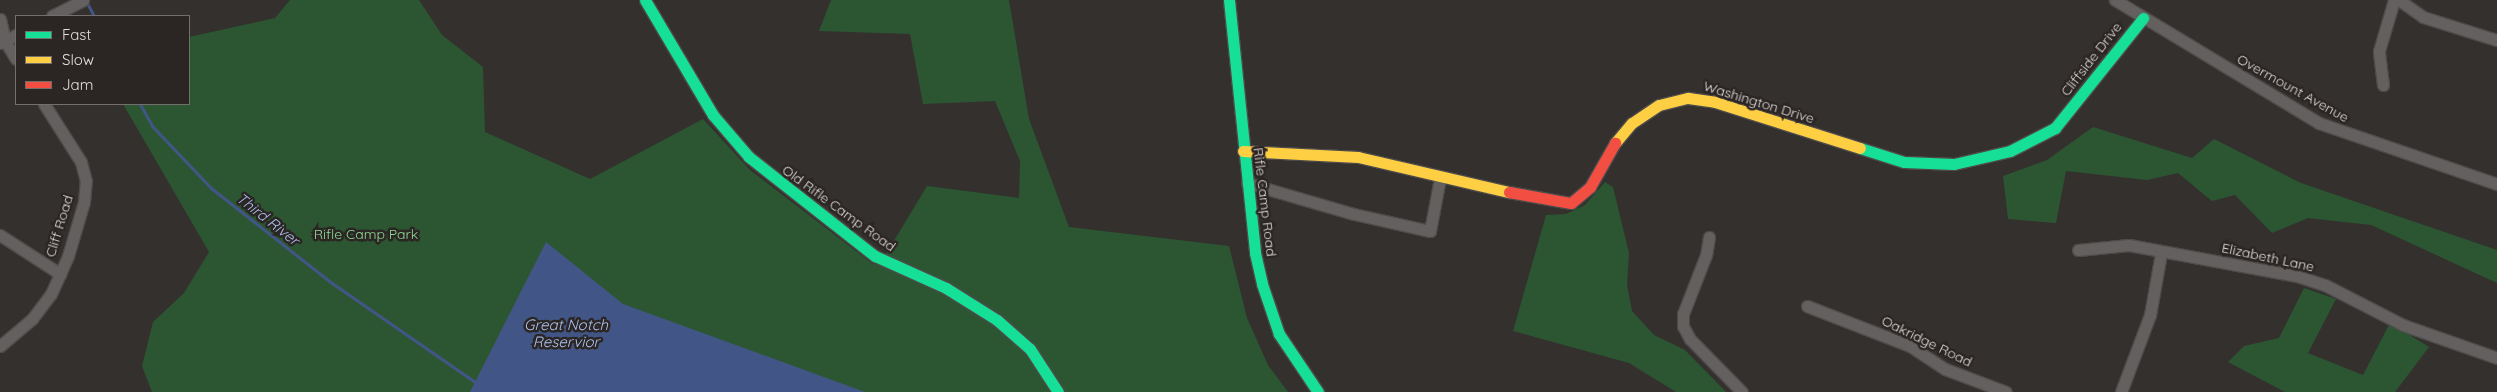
<!DOCTYPE html>
<style>
body{margin:0}
#map{position:relative;width:2497px;height:392px;overflow:hidden;background:#33302e;font-family:Quicksand,sans-serif}
div>[style]{position:absolute}
.green>*{inset:0;background:#2c5632}
.water>*{inset:0;background:#415686}
.stream>*{height:3px;margin:-1.5px;padding:0 1.5px;transform-origin:1.5px;border-radius:1.5px;background:#415686}
.roads{filter:drop-shadow(1px 0 #4e4c4b) drop-shadow(-1px 0 #4e4c4b) drop-shadow(0 1px #4e4c4b) drop-shadow(0 -1px #4e4c4b)}
.street>*{height:11px;margin:-5.5px;padding:0 5.5px;transform-origin:5.5px;border-radius:5.5px;background:#63605f}
.fast>*{height:11px;margin:-5.5px;padding:0 5.5px;transform-origin:5.5px;border-radius:5.5px;background:#16e098}
.slow>*{height:11px;margin:-5.5px;padding:0 5.5px;transform-origin:5.5px;border-radius:5.5px;background:#ffcf43}
.jam>*{height:11px;margin:-5.5px;padding:0 5.5px;transform-origin:5.5px;border-radius:5.5px;background:#f24e42}
span{translate:-50% -50%;white-space:nowrap;text-align:center;line-height:1.15;-webkit-text-stroke:5px #2b2523;paint-order:stroke}
.street-label{font-size:14px;color:#e1dddb}
.park-label{font-size:14px;color:#8dda96}
.water-label{font-size:15px;color:#aac2f1;font-style:italic}
.legend{position:absolute;left:15px;top:15px;width:175px;height:90px;box-sizing:border-box;background:#2b2523;border:1px solid #746f6d;margin:0;padding:6px 9px;list-style:none;font-size:15px;color:#e1dddb}
.legend li{display:flex;align-items:center;gap:10px;height:25px}
.legend b{width:25px;border:1px solid #746f6d}
</style>
<div id="map">
<div class="green">
<div style="clip-path:polygon(290px 0,419px 0,442px 35px,483px 67px,485px 132px,590px 179px,703px 119px,750px 170px,873px 264px,886px 254px,927px 186px,1019px 198px,1020px 161px,995px 101px,923px 104px,910px 34px,819px 31px,831px 0,1009px 0,1029px 119px,1069px 227px,1229px 246px,1247px 318px,1268px 365px,1288px 392px,152px 392px,142px 366px,153px 322px,184px 293px,209px 252px,123px 104px,189px 104px,189px 37px,275px 18px)"></div>
<div style="clip-path:polygon(2093px 127px,2192px 158px,2214px 139px,2301px 183px,2497px 250px,2497px 283px,2371px 225px,2308px 218px,2272px 233px,2235px 195px,2212px 201px,2178px 173px,2147px 180px,2066px 171px,2056px 223px,2008px 219px,2003px 176px,2047px 160px)"></div>
<div style="clip-path:polygon(1605px 182px,1613px 187px,1629px 253px,1627px 285px,1632px 311px,1654px 335px,1685px 350px,1726px 392px,1676px 392px,1629px 363px,1513px 331px,1546px 215px,1566px 214px,1585px 205px)"></div>
<div style="clip-path:polygon(2304px 288px,2336px 299px,2308px 353px,2363px 375px,2390px 323px,2429px 347px,2395px 392px,2285px 392px,2228px 362px,2244px 346px,2279px 338px)"></div>
</div>
<div class="water">
<div style="clip-path:polygon(546px 242px,623px 304px,865px 392px,470px 392px)"></div>
</div>
<div class="stream">
<div style="left:86px;top:1px;width:17px;rotate:62deg"></div>
<div style="left:140px;top:104px;width:25px;rotate:61deg"></div>
<div style="left:152px;top:126px;width:86px;rotate:46.4deg"></div>
<div style="left:211px;top:188px;width:150px;rotate:38.2deg"></div>
<div style="left:329px;top:281px;width:178px;rotate:34.7deg"></div>
</div>
<div class="roads">
<div class="street">
<div style="left:2115px;top:0;width:238px;rotate:31.1deg"></div>
<div style="left:2319px;top:123px;width:188px;rotate:18.9deg"></div>
<div style="left:2399px;top:0;width:29px;rotate:35deg"></div>
<div style="left:2423px;top:17px;width:77px;rotate:17.3deg"></div>
<div style="left:52px;top:16px;width:35px;rotate:-27deg"></div>
<div style="left:0;top:19px;width:23px;rotate:77deg"></div>
<div style="left:5px;top:41px;width:21px;rotate:59deg"></div>
<div style="left:0;top:43px;width:18px;rotate:-27deg"></div>
<div style="left:2383px;top:85px;width:34px;rotate:-97deg"></div>
<div style="left:2379px;top:51px;width:53px;rotate:-73.6deg"></div>
<div style="left:1247px;top:183px;width:111px;rotate:16.2deg"></div>
<div style="left:1354px;top:214px;width:78px;rotate:12.6deg"></div>
<div style="left:1430px;top:231px;width:54px;rotate:-79.3deg"></div>
<div style="left:0;top:235px;width:72px;rotate:33deg"></div>
<div style="left:1709px;top:237px;width:18px;rotate:99deg"></div>
<div style="left:1706px;top:255px;width:63px;rotate:111.3deg"></div>
<div style="left:1683px;top:314px;width:12px;rotate:90deg"></div>
<div style="left:1683px;top:326px;width:15px;rotate:62deg"></div>
<div style="left:1690px;top:339px;width:74px;rotate:45.5deg"></div>
<div style="left:2078px;top:250px;width:51px;rotate:-5.6deg"></div>
<div style="left:2129px;top:245px;width:171px;rotate:10.5deg"></div>
<div style="left:2297px;top:276px;width:29px;rotate:18deg"></div>
<div style="left:2325px;top:285px;width:88px;rotate:27.1deg"></div>
<div style="left:2403px;top:325px;width:100px;rotate:19.3deg"></div>
<div style="left:1807px;top:306px;width:110px;rotate:21.2deg"></div>
<div style="left:1910px;top:346px;width:42px;rotate:33.3deg"></div>
<div style="left:1945px;top:369px;width:65px;rotate:20.7deg"></div>
<div style="left:0;top:346px;width:42px;rotate:-40.2deg"></div>
<div style="left:32px;top:319px;width:31px;rotate:-53deg"></div>
<div style="left:51px;top:294px;width:42px;rotate:-65.9deg"></div>
<div style="left:68px;top:256px;width:56px;rotate:-73.5deg"></div>
<div style="left:84px;top:202px;width:21px;rotate:-85deg"></div>
<div style="left:86px;top:181px;width:20px;rotate:-105deg"></div>
<div style="left:81px;top:162px;width:69px;rotate:-122.5deg"></div>
<div style="left:2121px;top:392px;width:82px;rotate:-69.4deg"></div>
<div style="left:2150px;top:315px;width:63px;rotate:-79.9deg"></div>
</div>
<div class="fast">
<div style="left:645px;top:0;width:134px;rotate:59.4deg"></div>
<div style="left:713px;top:115px;width:55px;rotate:49.4deg"></div>
<div style="left:749px;top:157px;width:160px;rotate:38.2deg"></div>
<div style="left:875px;top:256px;width:78px;rotate:24.3deg"></div>
<div style="left:946px;top:288px;width:60px;rotate:32.1deg"></div>
<div style="left:997px;top:320px;width:44px;rotate:41.3deg"></div>
<div style="left:1030px;top:349px;width:51px;rotate:56.9deg"></div>
<div style="left:1229px;top:0;width:254px;rotate:84.1deg"></div>
<div style="left:1255px;top:253px;width:32px;rotate:77deg"></div>
<div style="left:1262px;top:284px;width:53px;rotate:71.2deg"></div>
<div style="left:1279px;top:334px;width:70px;rotate:56.1deg"></div>
<div style="left:1860px;top:148px;width:46px;rotate:17.7deg"></div>
<div style="left:1904px;top:162px;width:50px;rotate:2.3deg"></div>
<div style="left:1954px;top:164px;width:57px;rotate:-13.1deg"></div>
<div style="left:2010px;top:151px;width:51px;rotate:-27.1deg"></div>
<div style="left:2055px;top:128px;width:141px;rotate:-51.3deg"></div>
</div>
<div class="slow">
<div style="left:1615px;top:143px;width:26px;rotate:-50deg"></div>
<div style="left:1632px;top:123px;width:32px;rotate:-34deg"></div>
<div style="left:1659px;top:105px;width:30px;rotate:-14deg"></div>
<div style="left:1688px;top:98px;width:27px;rotate:8deg"></div>
<div style="left:1715px;top:102px;width:152px;rotate:17.6deg"></div>
<div style="left:1243px;top:151px;width:115px;rotate:3deg"></div>
<div style="left:1358px;top:157px;width:155px;rotate:13.1deg"></div>
</div>
<div class="jam">
<div style="left:1509px;top:192px;width:63px;rotate:10.1deg"></div>
<div style="left:1571px;top:203px;width:25px;rotate:-40deg"></div>
<div style="left:1590px;top:187px;width:51px;rotate:-60.4deg"></div>
</div>
</div>
<div class="street-label">
<span style="left:2091px;top:59px;rotate:-52deg">Cliffside Drive</span>
<span style="left:2293px;top:88px;rotate:29deg">Overmount Avenue</span>
<span style="left:1759px;top:102px;rotate:17deg">Washington Drive</span>
<span style="left:1265px;top:202px;rotate:83deg">Rifle Camp Road</span>
<span style="left:839px;top:208px;rotate:36deg">Old Rifle Camp Road</span>
<span style="left:59px;top:226px;rotate:-73deg">Cliff Road</span>
<span style="left:2268px;top:257px;rotate:12deg">Elizabeth Lane</span>
<span style="left:1927px;top:341px;rotate:26deg">Oakridge Road</span>
</div>
<div class="park-label">
<span style="left:366px;top:234px">Rifle Camp Park</span>
</div>
<div class="water-label">
<span style="left:268px;top:219px;rotate:38deg">Third River</span>
<span style="left:566px;top:333px">Great Notch<br>Reservior</span>
</div>
<ul class="legend">
<li><b style="height:6px;background:#16e098"></b>Fast</li>
<li><b style="height:6px;background:#ffcf43"></b>Slow</li>
<li><b style="height:6px;background:#f24e42"></b>Jam</li>
</ul>
</div>
